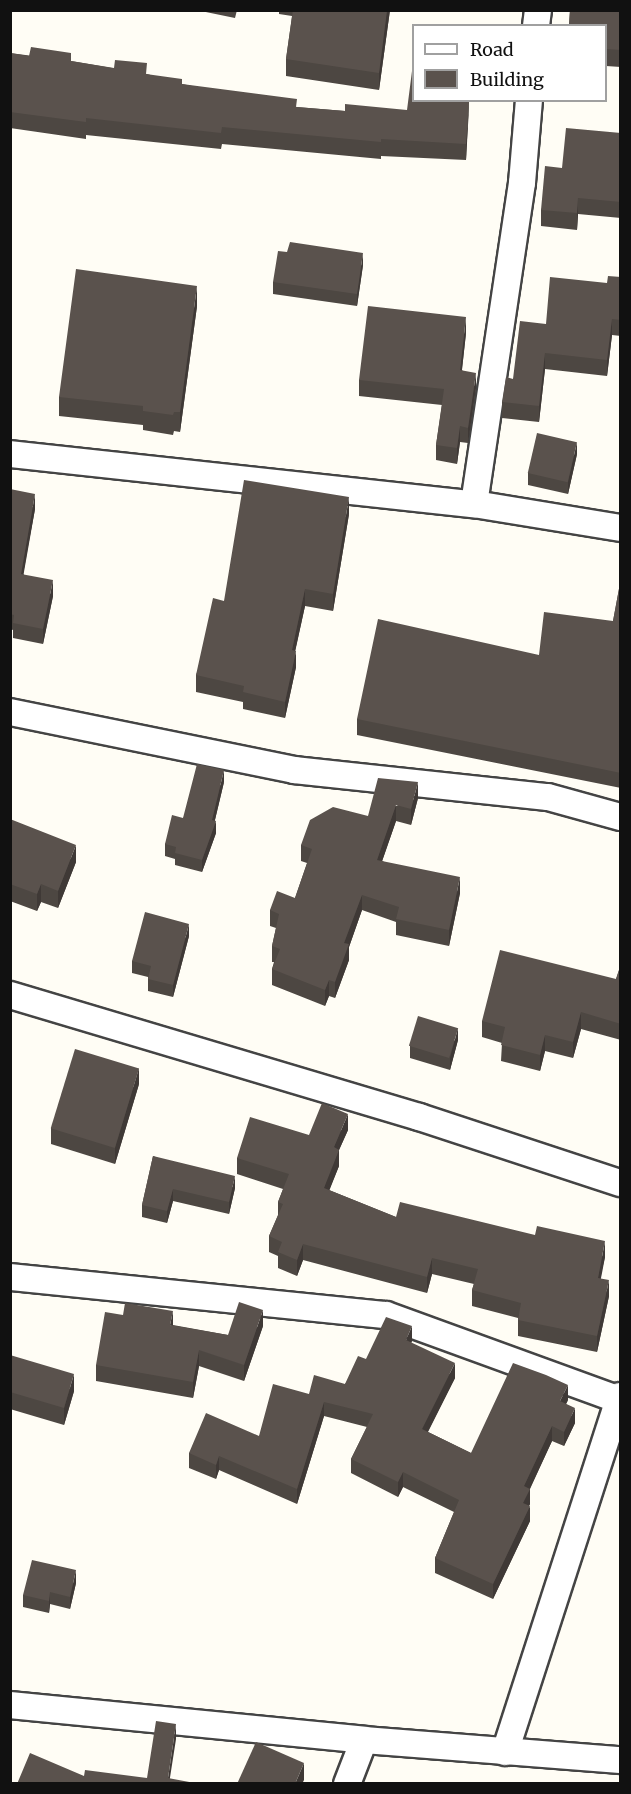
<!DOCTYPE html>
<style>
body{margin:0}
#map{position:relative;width:631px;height:1794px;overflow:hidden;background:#fffdf5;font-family:Merriweather,serif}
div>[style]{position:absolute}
.roads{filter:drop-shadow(2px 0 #444) drop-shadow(-2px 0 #444) drop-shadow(0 2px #444) drop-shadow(0 -2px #444)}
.minor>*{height:26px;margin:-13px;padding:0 13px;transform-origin:13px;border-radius:13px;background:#fff}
.wall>*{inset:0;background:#4d4742}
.shaded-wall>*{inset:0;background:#3f3936}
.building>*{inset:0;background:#5a524d;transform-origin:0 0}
span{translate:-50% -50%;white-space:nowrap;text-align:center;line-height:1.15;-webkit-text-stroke:6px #fff;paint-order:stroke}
.frame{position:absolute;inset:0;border:12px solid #111;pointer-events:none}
.legend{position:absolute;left:412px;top:24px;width:195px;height:78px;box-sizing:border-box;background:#fff;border:2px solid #a0a0a0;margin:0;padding:8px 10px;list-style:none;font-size:18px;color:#111}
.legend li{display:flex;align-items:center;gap:12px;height:30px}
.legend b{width:30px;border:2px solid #a0a0a0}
</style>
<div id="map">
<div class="roads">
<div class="minor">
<div style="left:536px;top:26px;width:16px;rotate:-83deg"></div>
<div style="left:10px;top:454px;width:467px;rotate:6.2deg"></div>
<div style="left:474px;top:504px;width:148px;rotate:9.3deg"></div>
<div style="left:474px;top:504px;width:325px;rotate:-81.5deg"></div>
<div style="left:522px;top:183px;width:83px;rotate:-85.2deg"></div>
<div style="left:10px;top:712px;width:290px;rotate:11.5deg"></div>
<div style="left:294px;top:770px;width:255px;rotate:6.1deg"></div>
<div style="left:548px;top:797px;width:75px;rotate:15.5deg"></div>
<div style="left:10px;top:995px;width:427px;rotate:16.6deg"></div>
<div style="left:419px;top:1117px;width:212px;rotate:18.2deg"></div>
<div style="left:10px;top:1277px;width:378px;rotate:5.8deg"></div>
<div style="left:386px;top:1315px;width:248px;rotate:20deg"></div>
<div style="left:10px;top:1705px;width:356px;rotate:5.6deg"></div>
<div style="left:364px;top:1740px;width:257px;rotate:4.5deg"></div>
<div style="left:505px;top:1752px;width:374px;rotate:-72.1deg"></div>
<div style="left:347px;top:1784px;width:47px;rotate:-68.9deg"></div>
</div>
</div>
<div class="wall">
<div style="clip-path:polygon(196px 10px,237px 10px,235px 18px)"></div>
<div style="clip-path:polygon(279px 10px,390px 10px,379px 90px,286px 76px,286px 59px,292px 16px,279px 14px)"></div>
<div style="clip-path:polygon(570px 10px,621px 10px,621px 67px,606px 66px,606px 26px,569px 26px)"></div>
<div style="clip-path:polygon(10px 53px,71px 61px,147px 74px,182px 84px,297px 107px,345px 111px,407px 110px,469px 100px,466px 160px,381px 156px,381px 159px,222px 144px,221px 149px,86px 135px,86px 139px,10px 128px)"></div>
<div style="clip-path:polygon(621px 133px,621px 218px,578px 214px,577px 230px,541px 226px,541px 210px,562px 168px)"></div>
<div style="clip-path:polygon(363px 265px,357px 306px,273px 294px,273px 282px)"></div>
<div style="clip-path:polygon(621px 277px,621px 336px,612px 335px,607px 376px,545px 369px,539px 422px,502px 418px,502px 402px,513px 379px,607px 283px)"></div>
<div style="clip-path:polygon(197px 306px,180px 432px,174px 431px,173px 435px,143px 430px,143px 425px,59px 416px,59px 397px)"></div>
<div style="clip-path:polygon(466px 333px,462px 370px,476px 388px,468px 443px,460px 442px,457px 464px,436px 460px,436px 445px,442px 405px,359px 396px,359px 380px)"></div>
<div style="clip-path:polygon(577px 454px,568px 494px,528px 485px,528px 473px)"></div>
<div style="clip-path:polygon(10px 489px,35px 509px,23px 574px,53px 596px,43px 644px,13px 638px,13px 630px,10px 629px)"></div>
<div style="clip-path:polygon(349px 514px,333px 611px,305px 606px,295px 651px,296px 667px,285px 718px,243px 709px,243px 702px,196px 692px,196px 675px,224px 601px)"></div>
<div style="clip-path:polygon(621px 578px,621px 788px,357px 735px,357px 719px,539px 655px,613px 621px)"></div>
<div style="clip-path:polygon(224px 782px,215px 820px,216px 833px,202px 872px,175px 865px,175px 859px,165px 856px,165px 844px,183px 818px)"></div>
<div style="clip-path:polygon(418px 798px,411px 825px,396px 821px,382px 861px,460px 893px,449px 946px,396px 935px,396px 922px,362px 910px,349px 947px,349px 960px,335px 998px,329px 996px,325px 1006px,272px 985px,272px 969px,274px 962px,272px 962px,272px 946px,276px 928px,270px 926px,270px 910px,295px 898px,307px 863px,301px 861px,301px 845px,368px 816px)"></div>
<div style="clip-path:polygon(10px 819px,76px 862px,58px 908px,41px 902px,37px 911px,10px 901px)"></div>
<div style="clip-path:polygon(189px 936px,173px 997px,148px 991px,148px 977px,132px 973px,132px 961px)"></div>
<div style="clip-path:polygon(621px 964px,621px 1040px,581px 1029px,573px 1058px,545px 1051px,540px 1071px,501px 1061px,502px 1043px,482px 1037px,482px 1021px,616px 979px)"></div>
<div style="clip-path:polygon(458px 1040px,450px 1070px,410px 1058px,410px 1046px)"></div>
<div style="clip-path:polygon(139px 1084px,115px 1164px,51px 1144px,51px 1128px)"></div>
<div style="clip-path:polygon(348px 1130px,339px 1150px,339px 1166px,329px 1190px,396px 1217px,605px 1257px,600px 1278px,609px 1296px,597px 1352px,518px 1336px,518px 1318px,472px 1306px,472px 1290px,474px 1284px,432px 1274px,427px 1293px,303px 1260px,297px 1276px,278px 1268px,278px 1256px,269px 1252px,269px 1236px,278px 1215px,278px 1202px,283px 1189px,237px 1174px,237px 1158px,309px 1135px)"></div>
<div style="clip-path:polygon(153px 1156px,235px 1188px,229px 1214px,173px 1201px,167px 1223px,142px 1217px,142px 1205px)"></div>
<div style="clip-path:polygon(173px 1325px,228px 1335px,263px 1326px,244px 1381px,199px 1366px,193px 1398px,96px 1381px,96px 1365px)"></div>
<div style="clip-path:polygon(412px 1341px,411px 1343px,455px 1378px,428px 1432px,471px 1453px,568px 1400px,566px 1404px,575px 1423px,564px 1446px,552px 1441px,530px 1489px,530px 1504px,529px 1506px,530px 1521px,493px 1599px,435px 1573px,435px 1558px,454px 1512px,403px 1487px,398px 1497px,351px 1473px,351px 1459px,367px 1427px,324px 1416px,297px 1504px,219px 1470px,216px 1479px,189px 1468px,189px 1453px,259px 1436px,309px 1394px,345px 1384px,366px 1359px)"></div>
<div style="clip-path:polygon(10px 1355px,74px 1391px,64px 1425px,10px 1409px)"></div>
<div style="clip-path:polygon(76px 1583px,70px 1609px,50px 1604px,49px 1613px,23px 1607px,23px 1595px)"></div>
</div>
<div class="shaded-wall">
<div style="clip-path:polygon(387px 10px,390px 10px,379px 90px,379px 73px)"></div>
<div style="clip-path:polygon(469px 100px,469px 108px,466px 160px,466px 144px)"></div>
<div style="clip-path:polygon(578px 198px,578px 214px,577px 230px,577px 213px)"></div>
<div style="clip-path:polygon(363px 253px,363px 265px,357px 306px,357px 294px)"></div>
<div style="clip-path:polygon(197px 286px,197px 306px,180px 432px,180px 412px)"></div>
<div style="clip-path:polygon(466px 317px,466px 333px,460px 386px,460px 370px)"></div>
<div style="clip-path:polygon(612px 319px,612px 335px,607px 376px,607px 360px)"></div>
<div style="clip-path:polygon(545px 353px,545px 369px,539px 422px,539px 406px)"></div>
<div style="clip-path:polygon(476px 373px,476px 388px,468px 443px,468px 428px)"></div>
<div style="clip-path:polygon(460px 426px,460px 442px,457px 464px,457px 448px)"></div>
<div style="clip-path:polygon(577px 442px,577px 454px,568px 494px,568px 482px)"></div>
<div style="clip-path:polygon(35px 494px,35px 509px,21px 589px,21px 574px)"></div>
<div style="clip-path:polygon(349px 497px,349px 514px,333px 611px,333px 594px)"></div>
<div style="clip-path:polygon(53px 580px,53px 596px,43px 644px,43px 629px)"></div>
<div style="clip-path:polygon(305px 589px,305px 606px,292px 666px,292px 650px)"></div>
<div style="clip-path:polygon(296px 651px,296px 667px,285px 718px,285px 702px)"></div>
<div style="clip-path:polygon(224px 770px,224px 782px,212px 832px,212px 820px)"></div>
<div style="clip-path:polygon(418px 782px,418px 798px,411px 825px,411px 809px)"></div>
<div style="clip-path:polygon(396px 805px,396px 821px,377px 876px,377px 860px)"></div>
<div style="clip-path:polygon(216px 821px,216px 833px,202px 872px,202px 860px)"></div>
<div style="clip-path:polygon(76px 845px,76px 862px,58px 908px,58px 891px)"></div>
<div style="clip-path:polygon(460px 877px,460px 893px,449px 946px,449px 930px)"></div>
<div style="clip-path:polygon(41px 884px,41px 902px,37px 911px,37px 894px)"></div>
<div style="clip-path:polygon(362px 895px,362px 910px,349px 947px,349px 960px,335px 998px,335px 982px,344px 943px)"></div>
<div style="clip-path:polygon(189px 924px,189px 936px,173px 997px,173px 985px)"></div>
<div style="clip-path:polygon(329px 980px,329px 996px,325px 1006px,325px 990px)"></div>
<div style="clip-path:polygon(581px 1012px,581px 1029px,573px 1058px,573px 1042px)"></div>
<div style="clip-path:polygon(458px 1028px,458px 1040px,450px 1070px,450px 1058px)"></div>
<div style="clip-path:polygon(545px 1035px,545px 1051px,540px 1071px,540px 1055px)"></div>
<div style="clip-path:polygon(139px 1068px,139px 1084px,115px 1164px,115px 1148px)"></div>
<div style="clip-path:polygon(348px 1114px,348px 1130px,339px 1150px,339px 1166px,324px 1204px,324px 1188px,334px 1147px)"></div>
<div style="clip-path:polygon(235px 1176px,235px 1188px,229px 1214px,229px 1202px)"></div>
<div style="clip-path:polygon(173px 1189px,173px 1201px,167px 1223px,167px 1211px)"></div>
<div style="clip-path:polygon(605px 1241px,605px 1257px,598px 1294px,598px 1278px)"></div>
<div style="clip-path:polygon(303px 1244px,303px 1260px,297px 1276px,297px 1260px)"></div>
<div style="clip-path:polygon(432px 1258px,432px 1274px,427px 1293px,427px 1277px)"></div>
<div style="clip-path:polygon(609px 1280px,609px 1296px,597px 1352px,597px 1336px)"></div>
<div style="clip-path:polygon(263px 1310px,263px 1326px,244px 1381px,244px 1365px)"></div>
<div style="clip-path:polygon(173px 1311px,173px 1327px,170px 1325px)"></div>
<div style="clip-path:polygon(412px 1326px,412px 1341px,406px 1355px,406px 1340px)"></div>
<div style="clip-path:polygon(199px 1350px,199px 1366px,193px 1398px,193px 1382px)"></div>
<div style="clip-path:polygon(455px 1363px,455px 1378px,422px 1443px,422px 1429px)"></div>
<div style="clip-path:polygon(74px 1374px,74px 1391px,64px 1425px,64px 1408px)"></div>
<div style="clip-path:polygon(568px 1385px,568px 1400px,560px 1416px,560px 1401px)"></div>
<div style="clip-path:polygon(324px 1402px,324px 1416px,297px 1504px,297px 1489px)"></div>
<div style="clip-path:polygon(575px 1408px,575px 1423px,564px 1446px,564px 1432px)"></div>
<div style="clip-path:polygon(552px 1426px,552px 1441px,524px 1501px,524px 1486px)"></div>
<div style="clip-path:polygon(219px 1456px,219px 1470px,216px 1479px,216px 1465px)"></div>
<div style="clip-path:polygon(403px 1472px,403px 1487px,398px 1497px,398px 1482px)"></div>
<div style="clip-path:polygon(530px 1489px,530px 1504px,523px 1517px,523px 1503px)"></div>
<div style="clip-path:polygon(530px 1506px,530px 1521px,493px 1599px,493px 1584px)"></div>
<div style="clip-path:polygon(76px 1570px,76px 1583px,70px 1609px,70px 1597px)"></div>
<div style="clip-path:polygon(50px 1592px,50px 1604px,49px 1613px,49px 1601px)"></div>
<div style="clip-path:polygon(176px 1724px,176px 1739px,169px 1784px,168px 1778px)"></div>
<div style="clip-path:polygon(304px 1763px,304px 1780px,302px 1784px,295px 1784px)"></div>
</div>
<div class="building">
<div style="clip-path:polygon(293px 10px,387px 10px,379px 73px,286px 59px)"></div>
<div style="clip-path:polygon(570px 10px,621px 10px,621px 50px,606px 49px,606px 26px,569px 25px)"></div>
<div style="clip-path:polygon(31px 47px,71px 53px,71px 61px,114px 68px,115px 60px,147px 63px,146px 74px,182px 79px,182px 84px,297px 99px,296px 107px,345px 111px,345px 104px,407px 110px,412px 71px,414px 71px,414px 100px,469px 100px,466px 144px,381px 139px,381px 142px,222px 127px,221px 133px,86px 118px,86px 122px,10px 112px,10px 53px,29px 56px)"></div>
<div style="clip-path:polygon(566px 128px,621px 133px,621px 202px,578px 198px,577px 213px,541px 210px,545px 166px,562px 168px)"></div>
<div style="clip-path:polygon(290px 242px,363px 253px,357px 294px,273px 282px,278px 251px,287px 252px)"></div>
<div style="clip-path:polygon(76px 269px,197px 286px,180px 412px,174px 412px,173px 415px,143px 411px,143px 406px,59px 397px)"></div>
<div style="clip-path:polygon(608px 276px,621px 277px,621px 320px,612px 319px,607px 360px,545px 353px,539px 406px,502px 402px,506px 377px,513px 379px,520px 321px,546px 324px,550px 277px,607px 283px)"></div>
<div style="clip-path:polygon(368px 306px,466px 317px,460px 370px,476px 373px,468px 428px,460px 426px,457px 448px,436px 445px,444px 389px,359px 380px)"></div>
<div style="left:537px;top:433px;width:41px;height:41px;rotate:13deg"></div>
<div style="clip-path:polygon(244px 480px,349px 497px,333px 594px,305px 589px,292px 650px,296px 651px,285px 702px,243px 692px,244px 686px,196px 675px,213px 598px,224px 601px)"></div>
<div style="clip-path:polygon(10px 489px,35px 494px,21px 574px,53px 580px,43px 629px,13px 623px,14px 615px,10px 614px)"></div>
<div style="clip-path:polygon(621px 578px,621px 773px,357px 719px,378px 619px,539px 655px,544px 612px,613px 621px)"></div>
<div style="clip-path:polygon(197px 764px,224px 770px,212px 820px,216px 821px,202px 860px,175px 853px,176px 847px,165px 844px,172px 815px,183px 818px)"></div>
<div style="clip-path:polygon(378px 778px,418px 782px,411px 809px,396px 805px,377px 860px,460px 877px,449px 930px,396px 919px,399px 907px,362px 895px,344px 943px,349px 944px,335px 982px,329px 980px,325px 990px,272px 969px,280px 949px,272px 946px,279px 914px,270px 910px,277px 891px,295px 898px,312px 849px,301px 845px,310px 820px,333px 807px,368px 816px)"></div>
<div style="clip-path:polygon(10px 819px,76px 845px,58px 891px,41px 884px,37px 894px,10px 884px)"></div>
<div style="clip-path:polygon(145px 912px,189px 924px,173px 985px,148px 979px,151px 966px,132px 961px)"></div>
<div style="clip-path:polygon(500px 950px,616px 979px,621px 964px,621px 1024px,581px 1012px,573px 1042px,545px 1035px,540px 1055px,501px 1045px,505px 1027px,482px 1021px)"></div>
<div style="left:418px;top:1016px;width:42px;height:31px;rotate:17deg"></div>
<div style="left:75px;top:1049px;width:67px;height:83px;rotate:17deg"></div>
<div style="clip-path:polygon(322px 1103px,348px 1114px,334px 1147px,339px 1150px,324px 1188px,396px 1217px,400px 1202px,535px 1235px,537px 1226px,605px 1241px,598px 1278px,609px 1280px,597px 1336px,518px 1320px,521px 1303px,472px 1290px,478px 1269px,432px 1258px,427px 1277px,303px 1244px,297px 1260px,278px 1252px,282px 1242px,269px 1236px,283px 1204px,278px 1202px,289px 1174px,237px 1158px,250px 1117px,309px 1135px)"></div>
<div style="clip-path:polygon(153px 1156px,235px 1176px,229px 1202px,173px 1189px,167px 1211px,142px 1205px)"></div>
<div style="clip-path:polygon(239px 1302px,263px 1310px,244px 1365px,199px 1350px,193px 1382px,96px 1365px,105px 1312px,123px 1315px,125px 1303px,173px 1311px,170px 1325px,228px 1335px)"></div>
<div style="clip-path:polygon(386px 1317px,412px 1326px,406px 1340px,455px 1363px,422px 1429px,471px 1453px,513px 1363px,546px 1375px,568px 1385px,560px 1401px,575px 1408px,564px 1432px,552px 1426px,524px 1486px,530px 1489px,523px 1503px,530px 1506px,493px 1584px,435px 1558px,459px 1500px,403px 1472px,398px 1482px,351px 1459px,373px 1414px,324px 1402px,297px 1489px,219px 1456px,216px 1465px,189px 1453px,206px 1413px,259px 1436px,273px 1384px,309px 1394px,314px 1375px,345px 1384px,358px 1356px,366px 1359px)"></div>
<div style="clip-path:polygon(10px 1355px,74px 1374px,64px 1408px,10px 1392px)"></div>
<div style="clip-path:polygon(32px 1560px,76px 1570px,70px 1597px,50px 1592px,49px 1601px,23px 1595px)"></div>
<div style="clip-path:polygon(156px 1721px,176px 1724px,168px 1778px,200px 1784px,17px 1784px,30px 1753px,84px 1776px,85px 1770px,147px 1778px)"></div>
<div style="clip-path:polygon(256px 1742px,304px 1763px,295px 1784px,237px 1784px)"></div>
</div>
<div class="frame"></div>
<ul class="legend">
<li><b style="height:8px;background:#fff"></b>Road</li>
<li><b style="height:16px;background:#5a524d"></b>Building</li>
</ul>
</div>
